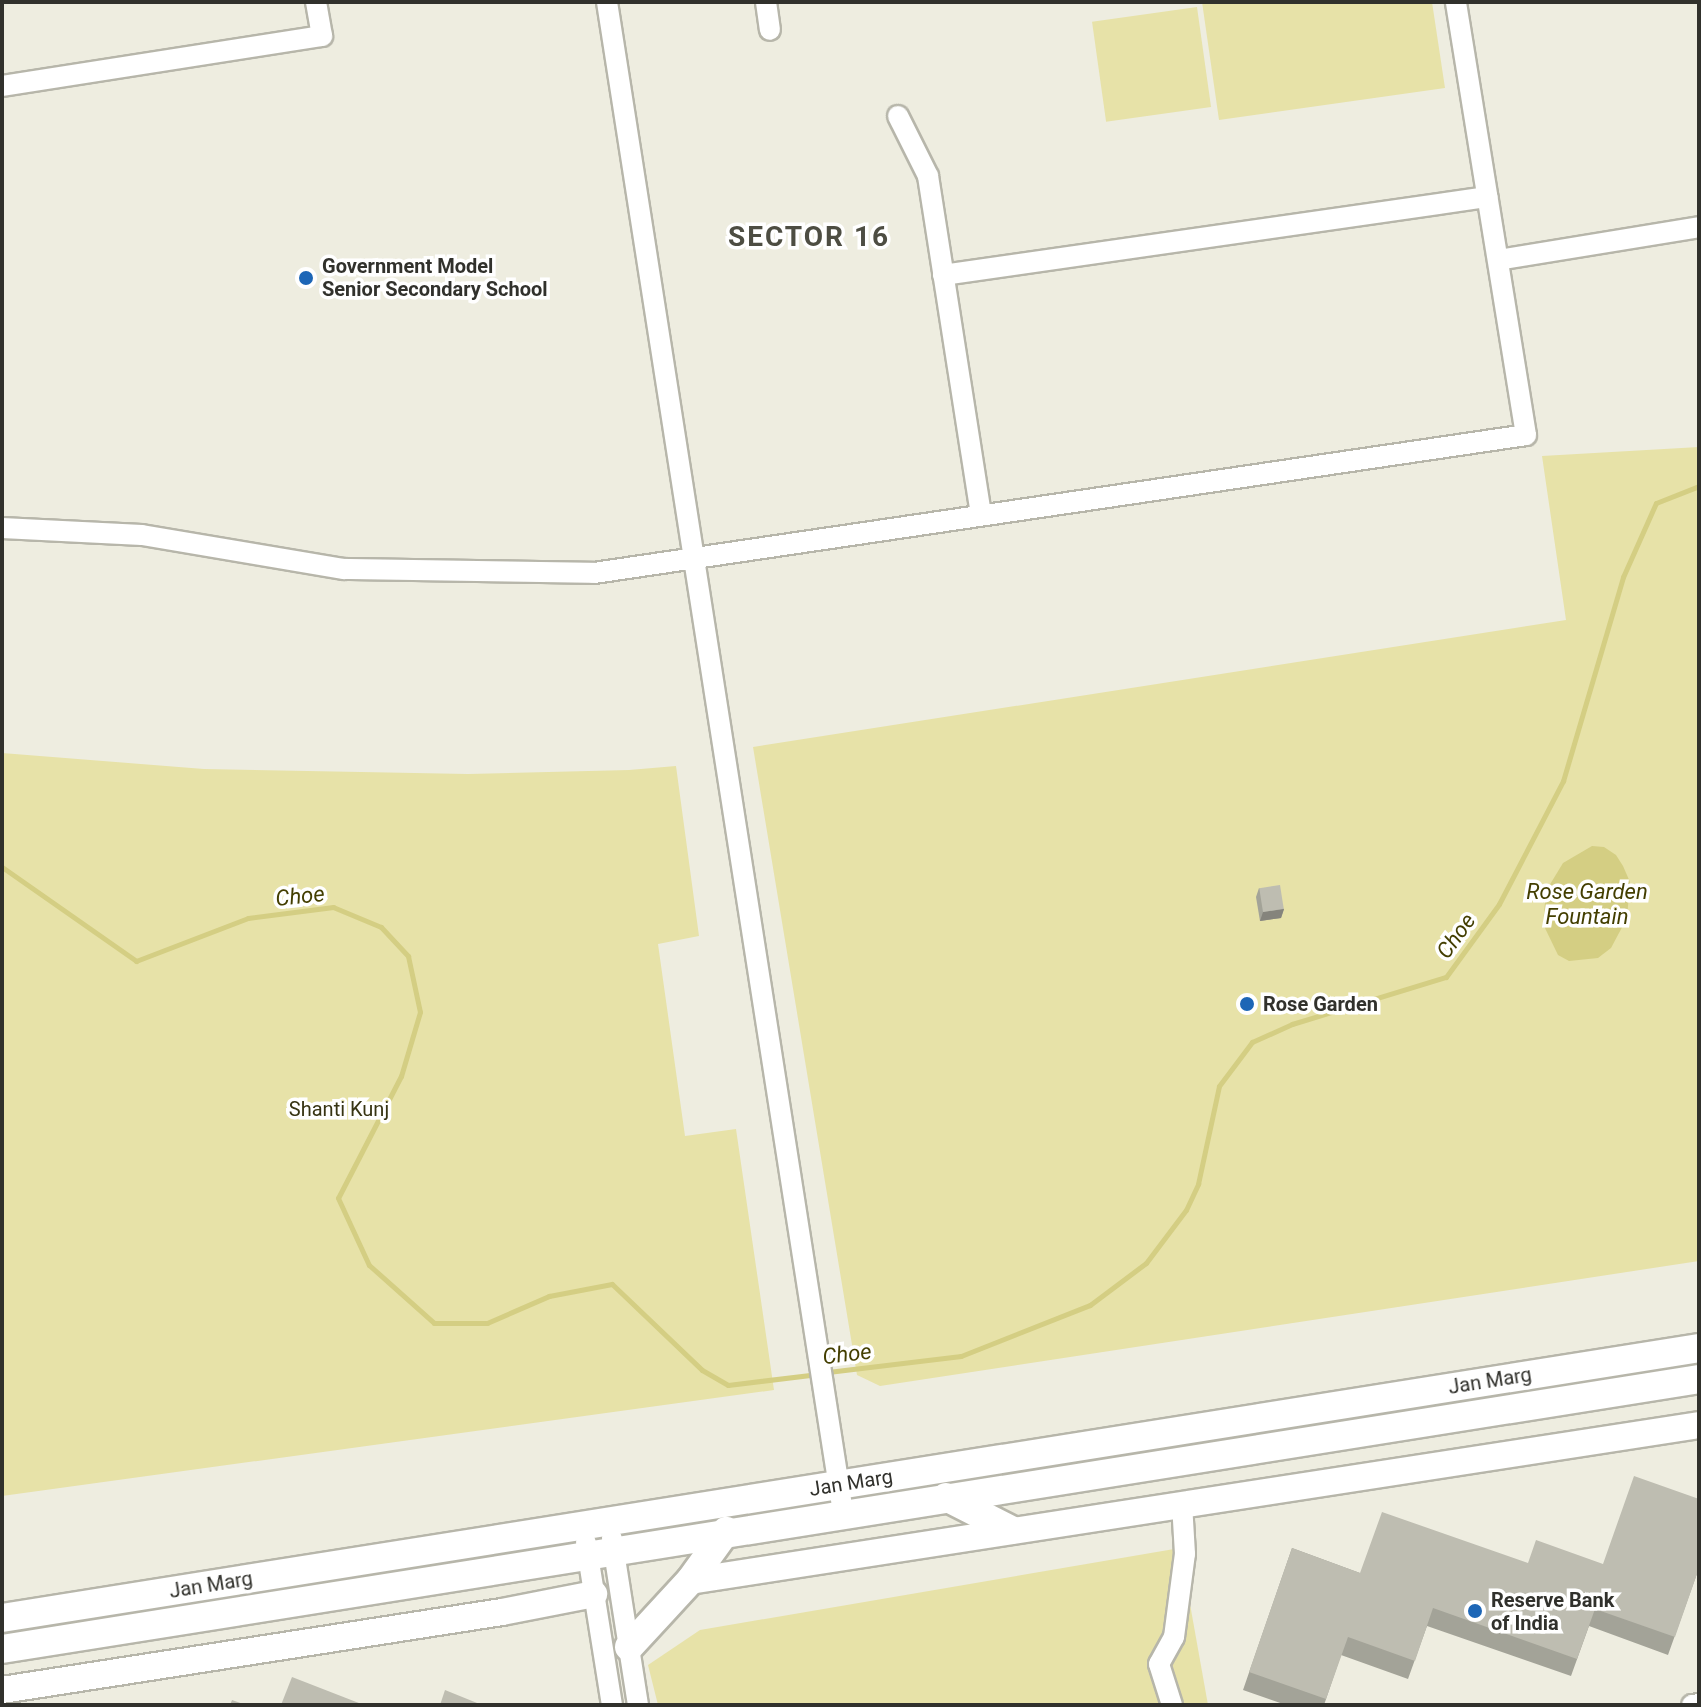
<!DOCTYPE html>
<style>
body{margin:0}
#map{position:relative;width:1701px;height:1707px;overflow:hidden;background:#eeede0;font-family:Roboto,sans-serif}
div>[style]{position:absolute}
.green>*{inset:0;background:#e7e2a8;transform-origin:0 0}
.water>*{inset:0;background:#d4ce83}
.stream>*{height:5px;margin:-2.5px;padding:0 2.5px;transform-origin:2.5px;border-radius:2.5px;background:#d4ce83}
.roads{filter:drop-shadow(2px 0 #b7b6aa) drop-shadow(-2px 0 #b7b6aa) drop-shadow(0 2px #b7b6aa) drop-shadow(0 -2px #b7b6aa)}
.minor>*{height:20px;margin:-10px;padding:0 10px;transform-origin:10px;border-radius:10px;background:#fff}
.tertiary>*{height:26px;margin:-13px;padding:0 13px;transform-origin:13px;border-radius:13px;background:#fff}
.secondary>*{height:28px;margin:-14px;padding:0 14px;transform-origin:14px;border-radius:14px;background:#fff}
.wall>*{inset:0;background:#a3a398}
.shaded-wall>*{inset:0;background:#85847c}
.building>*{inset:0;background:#bebdb1;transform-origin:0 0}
.dots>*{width:22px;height:22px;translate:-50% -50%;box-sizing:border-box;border:4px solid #fff;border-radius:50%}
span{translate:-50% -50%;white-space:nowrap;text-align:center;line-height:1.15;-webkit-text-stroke:7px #fff;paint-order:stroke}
.poi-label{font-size:20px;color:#31312c;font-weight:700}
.left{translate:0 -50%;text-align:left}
.park-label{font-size:20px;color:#373413}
.street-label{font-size:20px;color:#31312c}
.water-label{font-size:22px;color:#433e00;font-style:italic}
.district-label{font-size:28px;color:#4d4d42;font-weight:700;letter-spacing:2px}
.frame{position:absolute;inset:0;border:4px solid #31312c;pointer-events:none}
</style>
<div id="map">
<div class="green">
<div style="clip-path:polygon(1202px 2px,1432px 2px,1445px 88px,1219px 120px)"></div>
<div style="left:1197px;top:7px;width:101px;height:106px;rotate:82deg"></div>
<div style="clip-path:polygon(1699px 447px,1699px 1261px,880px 1386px,857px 1375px,753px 747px,1566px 620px,1542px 456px)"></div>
<div style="clip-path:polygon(2px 753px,204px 769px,468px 774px,629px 770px,676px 766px,699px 936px,658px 944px,685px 1136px,736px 1129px,774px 1390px,2px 1496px)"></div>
<div style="clip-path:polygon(1180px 1548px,1208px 1705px,658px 1705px,648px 1665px,700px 1630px)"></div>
</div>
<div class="water">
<div style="clip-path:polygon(1592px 846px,1604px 847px,1616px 855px,1623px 866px,1630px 882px,1627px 918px,1611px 948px,1598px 958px,1569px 961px,1558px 955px,1543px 924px,1546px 891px,1563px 863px)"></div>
</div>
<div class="stream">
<div style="left:2px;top:867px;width:164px;rotate:35deg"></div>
<div style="left:136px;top:961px;width:120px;rotate:-21deg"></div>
<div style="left:248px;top:918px;width:86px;rotate:-7.4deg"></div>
<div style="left:333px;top:907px;width:52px;rotate:22.6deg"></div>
<div style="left:381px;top:927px;width:40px;rotate:47deg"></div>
<div style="left:408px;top:956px;width:57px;rotate:77.9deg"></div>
<div style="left:420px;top:1012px;width:67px;rotate:106.5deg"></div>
<div style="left:401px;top:1076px;width:137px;rotate:117.3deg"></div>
<div style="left:338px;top:1198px;width:74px;rotate:65.2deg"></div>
<div style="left:369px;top:1265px;width:87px;rotate:41.7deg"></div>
<div style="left:434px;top:1323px;width:53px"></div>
<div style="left:487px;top:1323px;width:68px;rotate:-23.5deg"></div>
<div style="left:549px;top:1296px;width:64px;rotate:-10.8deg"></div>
<div style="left:612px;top:1284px;width:124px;rotate:43.7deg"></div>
<div style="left:702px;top:1370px;width:30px;rotate:30deg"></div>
<div style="left:728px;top:1385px;width:91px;rotate:-7deg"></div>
<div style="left:828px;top:1372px;width:134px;rotate:-6.9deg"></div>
<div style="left:961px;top:1356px;width:139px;rotate:-21.6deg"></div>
<div style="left:1090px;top:1305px;width:70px;rotate:-36.9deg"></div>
<div style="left:1146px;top:1263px;width:66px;rotate:-53deg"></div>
<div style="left:1186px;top:1210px;width:29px;rotate:-65deg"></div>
<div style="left:1198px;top:1184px;width:100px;rotate:-77.9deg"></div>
<div style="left:1219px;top:1086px;width:55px;rotate:-53.1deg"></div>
<div style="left:1252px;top:1042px;width:44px;rotate:-24.2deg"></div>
<div style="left:1292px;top:1024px;width:161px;rotate:-17deg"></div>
<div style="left:1446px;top:977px;width:90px;rotate:-54deg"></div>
<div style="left:1499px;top:904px;width:139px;rotate:-62.5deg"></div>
<div style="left:1563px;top:781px;width:213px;rotate:-73.6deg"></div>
<div style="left:1623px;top:577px;width:81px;rotate:-66deg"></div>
<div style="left:1656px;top:503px;width:46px;rotate:-21.6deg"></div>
</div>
<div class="roads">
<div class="minor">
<div style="left:607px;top:2px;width:1528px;rotate:81.12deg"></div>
<div style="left:766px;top:2px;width:28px;rotate:82deg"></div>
<div style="left:2px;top:86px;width:324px;rotate:-8.9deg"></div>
<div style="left:322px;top:36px;width:35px;rotate:-100deg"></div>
<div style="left:898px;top:116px;width:67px;rotate:63.4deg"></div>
<div style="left:928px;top:176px;width:343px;rotate:81.1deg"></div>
<div style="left:1498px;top:260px;width:204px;rotate:-9.3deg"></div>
<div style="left:943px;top:275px;width:550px;rotate:-8.16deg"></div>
<div style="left:2px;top:528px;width:140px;rotate:2.9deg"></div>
<div style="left:142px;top:535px;width:205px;rotate:9.6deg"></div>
<div style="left:344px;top:569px;width:250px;rotate:0.9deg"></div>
<div style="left:594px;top:573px;width:942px;rotate:-8.42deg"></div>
<div style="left:1526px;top:435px;width:439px;rotate:-99.2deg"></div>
<div style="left:612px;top:1539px;width:168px;rotate:81.1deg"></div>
<div style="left:586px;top:1543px;width:164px;rotate:80.9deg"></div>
<div style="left:1172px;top:1705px;width:43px;rotate:-107.6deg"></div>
<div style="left:1159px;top:1664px;width:31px;rotate:-61deg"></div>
<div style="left:1174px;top:1637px;width:84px;rotate:-82.5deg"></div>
<div style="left:1185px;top:1554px;width:51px;rotate:-93.4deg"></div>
<div style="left:1692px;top:1705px;width:7px;rotate:-8deg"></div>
</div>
<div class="tertiary">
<div style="left:690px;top:1581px;width:1021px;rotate:-8.79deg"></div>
<div style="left:2px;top:1690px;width:506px;rotate:-8.87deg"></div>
<div style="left:502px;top:1612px;width:94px;rotate:-11.1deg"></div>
</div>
<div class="secondary">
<div style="left:946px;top:1497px;width:73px;rotate:26.9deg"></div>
<div style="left:2px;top:1618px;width:1718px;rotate:-9.04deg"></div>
<div style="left:629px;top:1647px;width:90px;rotate:-47.3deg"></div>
<div style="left:690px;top:1581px;width:62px;rotate:-54.2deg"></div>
<div style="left:2px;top:1649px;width:1718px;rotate:-9.04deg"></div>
</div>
</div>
<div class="wall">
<div style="clip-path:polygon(1259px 888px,1284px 909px,1281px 918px,1260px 921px,1256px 897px)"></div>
<div style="clip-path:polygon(1292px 1548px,1360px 1573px,1528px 1563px,1603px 1564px,1699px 1568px,1668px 1655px,1589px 1626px,1571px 1676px,1427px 1626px,1408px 1679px,1341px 1655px,1324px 1705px,1286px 1705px,1243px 1690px)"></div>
</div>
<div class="shaded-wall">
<div style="clip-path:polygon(1284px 909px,1281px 918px,1260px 921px,1263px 912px)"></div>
</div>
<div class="building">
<div style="left:1280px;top:885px;width:24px;height:21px;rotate:81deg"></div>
<div style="clip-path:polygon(1634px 1476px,1699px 1499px,1699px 1568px,1675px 1637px,1595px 1609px,1577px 1659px,1433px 1608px,1415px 1661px,1348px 1637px,1326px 1699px,1249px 1672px,1292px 1548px,1360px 1573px,1382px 1512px,1528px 1563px,1536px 1540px,1603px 1564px)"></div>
<div style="clip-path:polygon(292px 1677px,364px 1705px,281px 1705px)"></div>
<div style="clip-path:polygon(445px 1690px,482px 1705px,440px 1705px)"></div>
<div style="clip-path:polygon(232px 1700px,246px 1705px,230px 1705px)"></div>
</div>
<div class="dots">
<div style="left:306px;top:278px;background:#1d66b6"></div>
<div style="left:1247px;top:1004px;background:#1d66b6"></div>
<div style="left:1475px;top:1611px;background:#1d66b6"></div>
</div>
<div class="poi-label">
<span class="left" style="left:322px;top:278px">Government Model<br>Senior Secondary School</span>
<span class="left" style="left:1263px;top:1004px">Rose Garden</span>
<span class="left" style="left:1491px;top:1612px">Reserve Bank<br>of India</span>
</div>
<div class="park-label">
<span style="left:339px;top:1109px">Shanti Kunj</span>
</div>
<div class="street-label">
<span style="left:1490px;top:1381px;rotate:-9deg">Jan Marg</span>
<span style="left:851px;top:1483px;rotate:-9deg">Jan Marg</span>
<span style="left:211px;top:1585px;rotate:-9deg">Jan Marg</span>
</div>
<div class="water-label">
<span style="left:1587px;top:904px">Rose Garden<br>Fountain</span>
<span style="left:300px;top:896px;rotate:-6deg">Choe</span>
<span style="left:1456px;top:936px;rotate:-54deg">Choe</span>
<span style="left:847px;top:1354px;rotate:-7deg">Choe</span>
</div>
<div class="district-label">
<span style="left:809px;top:237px">SECTOR 16</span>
</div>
<div class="frame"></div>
</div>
